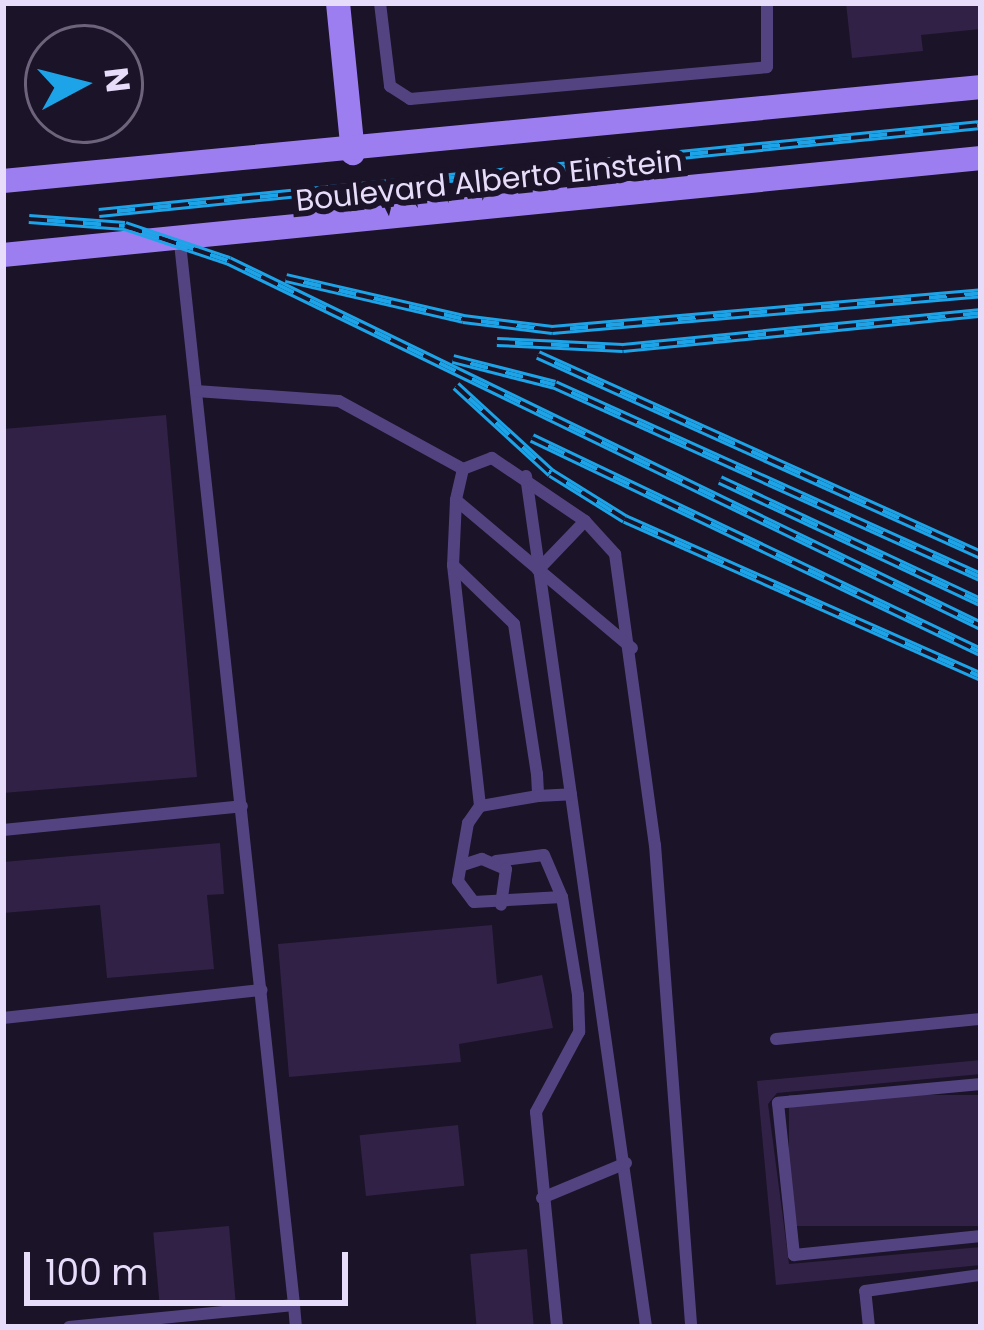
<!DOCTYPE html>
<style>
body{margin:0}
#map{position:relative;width:984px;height:1330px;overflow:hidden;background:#1b1327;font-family:Poppins,sans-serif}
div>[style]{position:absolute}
.building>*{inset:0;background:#312146;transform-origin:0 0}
.service>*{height:12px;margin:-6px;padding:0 6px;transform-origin:6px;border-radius:6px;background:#544381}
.secondary>*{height:24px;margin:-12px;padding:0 12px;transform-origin:12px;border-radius:12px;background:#9c7ef1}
.rail>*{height:10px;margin-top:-5px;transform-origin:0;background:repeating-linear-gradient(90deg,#1b1327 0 18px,#1da3e7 0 36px);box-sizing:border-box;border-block:3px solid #1da3e7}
span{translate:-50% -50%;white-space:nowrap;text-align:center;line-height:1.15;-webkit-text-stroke:12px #1b1327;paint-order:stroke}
.street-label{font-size:30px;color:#e7ddfb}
.frame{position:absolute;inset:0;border:6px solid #e7ddfb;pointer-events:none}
.north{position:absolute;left:24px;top:24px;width:120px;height:120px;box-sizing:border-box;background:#1b1327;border:3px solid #6d647c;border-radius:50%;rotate:83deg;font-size:33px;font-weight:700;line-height:48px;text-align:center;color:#e7ddfb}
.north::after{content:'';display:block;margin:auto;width:42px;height:54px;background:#1da3e7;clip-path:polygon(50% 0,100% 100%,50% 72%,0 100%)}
.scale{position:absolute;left:24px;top:1252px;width:324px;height:54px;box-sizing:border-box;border:6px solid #e7ddfb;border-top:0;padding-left:15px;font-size:36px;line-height:42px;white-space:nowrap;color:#e7ddfb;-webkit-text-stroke:9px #1b1327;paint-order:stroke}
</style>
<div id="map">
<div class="building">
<div style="clip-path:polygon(846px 3px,981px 3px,981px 29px,921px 35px,923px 51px,852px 58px)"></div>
<div style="clip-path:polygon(166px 415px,197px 777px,3px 793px,3px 429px)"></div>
<div style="clip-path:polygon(220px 843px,224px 894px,207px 895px,214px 969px,107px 978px,100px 905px,3px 913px,3px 862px)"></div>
<div style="clip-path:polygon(492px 925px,497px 984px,542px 975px,553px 1028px,459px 1044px,461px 1062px,289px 1077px,278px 944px)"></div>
<div style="clip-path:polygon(981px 1060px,981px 1074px,777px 1093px,768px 1104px,789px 1264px,981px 1247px,981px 1265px,776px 1285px,757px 1081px)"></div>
<div style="left:981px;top:1095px;width:131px;height:192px;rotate:90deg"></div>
<div style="left:458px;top:1125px;width:61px;height:99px;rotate:84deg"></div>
<div style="left:229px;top:1226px;width:74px;height:76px;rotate:85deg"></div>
<div style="left:527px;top:1249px;width:78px;height:57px;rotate:85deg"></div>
</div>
<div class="service">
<div style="left:380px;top:3px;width:84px;rotate:83.1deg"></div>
<div style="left:390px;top:86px;width:24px;rotate:33deg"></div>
<div style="left:410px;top:99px;width:358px;rotate:-5.1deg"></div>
<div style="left:767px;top:67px;width:64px;rotate:-90deg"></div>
<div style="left:180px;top:243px;width:1068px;rotate:83.87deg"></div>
<div style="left:196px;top:391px;width:143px;rotate:4deg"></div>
<div style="left:339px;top:401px;width:141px;rotate:28.7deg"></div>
<div style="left:463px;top:469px;width:31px;rotate:-21deg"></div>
<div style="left:492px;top:458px;width:112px;rotate:34.1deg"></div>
<div style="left:585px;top:521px;width:45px;rotate:47.7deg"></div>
<div style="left:615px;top:554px;width:294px;rotate:82.2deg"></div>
<div style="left:655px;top:845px;width:483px;rotate:85.7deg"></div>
<div style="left:463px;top:469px;width:32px;rotate:103deg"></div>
<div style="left:456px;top:500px;width:230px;rotate:40.1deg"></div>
<div style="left:526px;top:476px;width:859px;rotate:81.97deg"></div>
<div style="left:456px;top:500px;width:65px;rotate:92.6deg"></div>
<div style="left:453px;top:565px;width:243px;rotate:83.6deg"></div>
<div style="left:480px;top:806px;width:21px;rotate:125deg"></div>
<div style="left:468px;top:823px;width:59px;rotate:99.8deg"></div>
<div style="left:458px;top:881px;width:26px;rotate:53deg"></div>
<div style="left:474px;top:902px;width:88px;rotate:-3.3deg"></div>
<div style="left:562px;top:897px;width:99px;rotate:80.7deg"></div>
<div style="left:578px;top:995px;width:37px;rotate:88deg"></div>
<div style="left:579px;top:1032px;width:91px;rotate:118.3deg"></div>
<div style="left:536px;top:1112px;width:216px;rotate:84.4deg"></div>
<div style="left:453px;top:565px;width:85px;rotate:44deg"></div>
<div style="left:514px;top:624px;width:152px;rotate:81.3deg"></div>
<div style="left:537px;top:774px;width:22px;rotate:87deg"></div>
<div style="left:538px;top:796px;width:59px;rotate:170.2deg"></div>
<div style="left:538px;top:570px;width:68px;rotate:-46.2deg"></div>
<div style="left:538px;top:796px;width:33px;rotate:-3deg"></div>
<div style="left:3px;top:830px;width:240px;rotate:-5.7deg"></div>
<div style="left:496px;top:861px;width:48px;rotate:-7.1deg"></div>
<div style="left:544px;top:855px;width:46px;rotate:66.8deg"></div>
<div style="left:463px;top:865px;width:20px;rotate:-18deg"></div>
<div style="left:482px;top:859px;width:26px;rotate:23deg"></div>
<div style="left:506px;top:869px;width:36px;rotate:98deg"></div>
<div style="left:3px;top:1018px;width:260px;rotate:-6.2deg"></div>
<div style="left:776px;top:1039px;width:206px;rotate:-5.6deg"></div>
<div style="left:981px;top:1084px;width:204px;rotate:174.7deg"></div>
<div style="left:778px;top:1103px;width:153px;rotate:84deg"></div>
<div style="left:794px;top:1255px;width:188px;rotate:-5.8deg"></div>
<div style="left:542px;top:1198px;width:91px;rotate:-22.6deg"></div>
<div style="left:69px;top:1327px;width:226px;rotate:-5.6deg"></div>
<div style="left:294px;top:1305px;width:22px;rotate:85deg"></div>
<div style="left:869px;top:1327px;width:36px;rotate:-96deg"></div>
<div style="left:865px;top:1291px;width:117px;rotate:-7.9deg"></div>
</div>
<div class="secondary">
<div style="left:338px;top:3px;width:151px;rotate:84.3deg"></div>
<div style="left:3px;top:181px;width:983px;rotate:-5.49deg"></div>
<div style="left:3px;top:255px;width:983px;rotate:-5.66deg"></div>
</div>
<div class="rail">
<div style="left:99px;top:213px;width:886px;rotate:-5.7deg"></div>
<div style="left:29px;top:219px;width:96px;rotate:4.2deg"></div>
<div style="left:125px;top:226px;width:110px;rotate:18.6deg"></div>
<div style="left:229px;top:261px;width:836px;rotate:25.89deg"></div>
<div style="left:286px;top:278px;width:182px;rotate:13deg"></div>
<div style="left:463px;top:319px;width:90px;rotate:7deg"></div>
<div style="left:552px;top:330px;width:431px;rotate:-4.9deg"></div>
<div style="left:497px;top:342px;width:126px;rotate:2.7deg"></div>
<div style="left:623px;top:348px;width:360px;rotate:-5.6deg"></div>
<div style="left:538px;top:355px;width:486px;rotate:24.3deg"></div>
<div style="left:453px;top:359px;width:105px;rotate:14.3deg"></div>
<div style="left:555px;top:385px;width:467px;rotate:24.3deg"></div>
<div style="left:456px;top:386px;width:129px;rotate:42.5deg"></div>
<div style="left:551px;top:473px;width:87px;rotate:31.9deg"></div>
<div style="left:625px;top:519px;width:389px;rotate:23.9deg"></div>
<div style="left:532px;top:438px;width:497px;rotate:25.5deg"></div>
<div style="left:720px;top:480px;width:288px;rotate:25.1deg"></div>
</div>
<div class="street-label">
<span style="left:489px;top:181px;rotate:-6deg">Boulevard Alberto Einstein</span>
</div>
<div class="frame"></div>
<div class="north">N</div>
<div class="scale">100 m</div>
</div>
